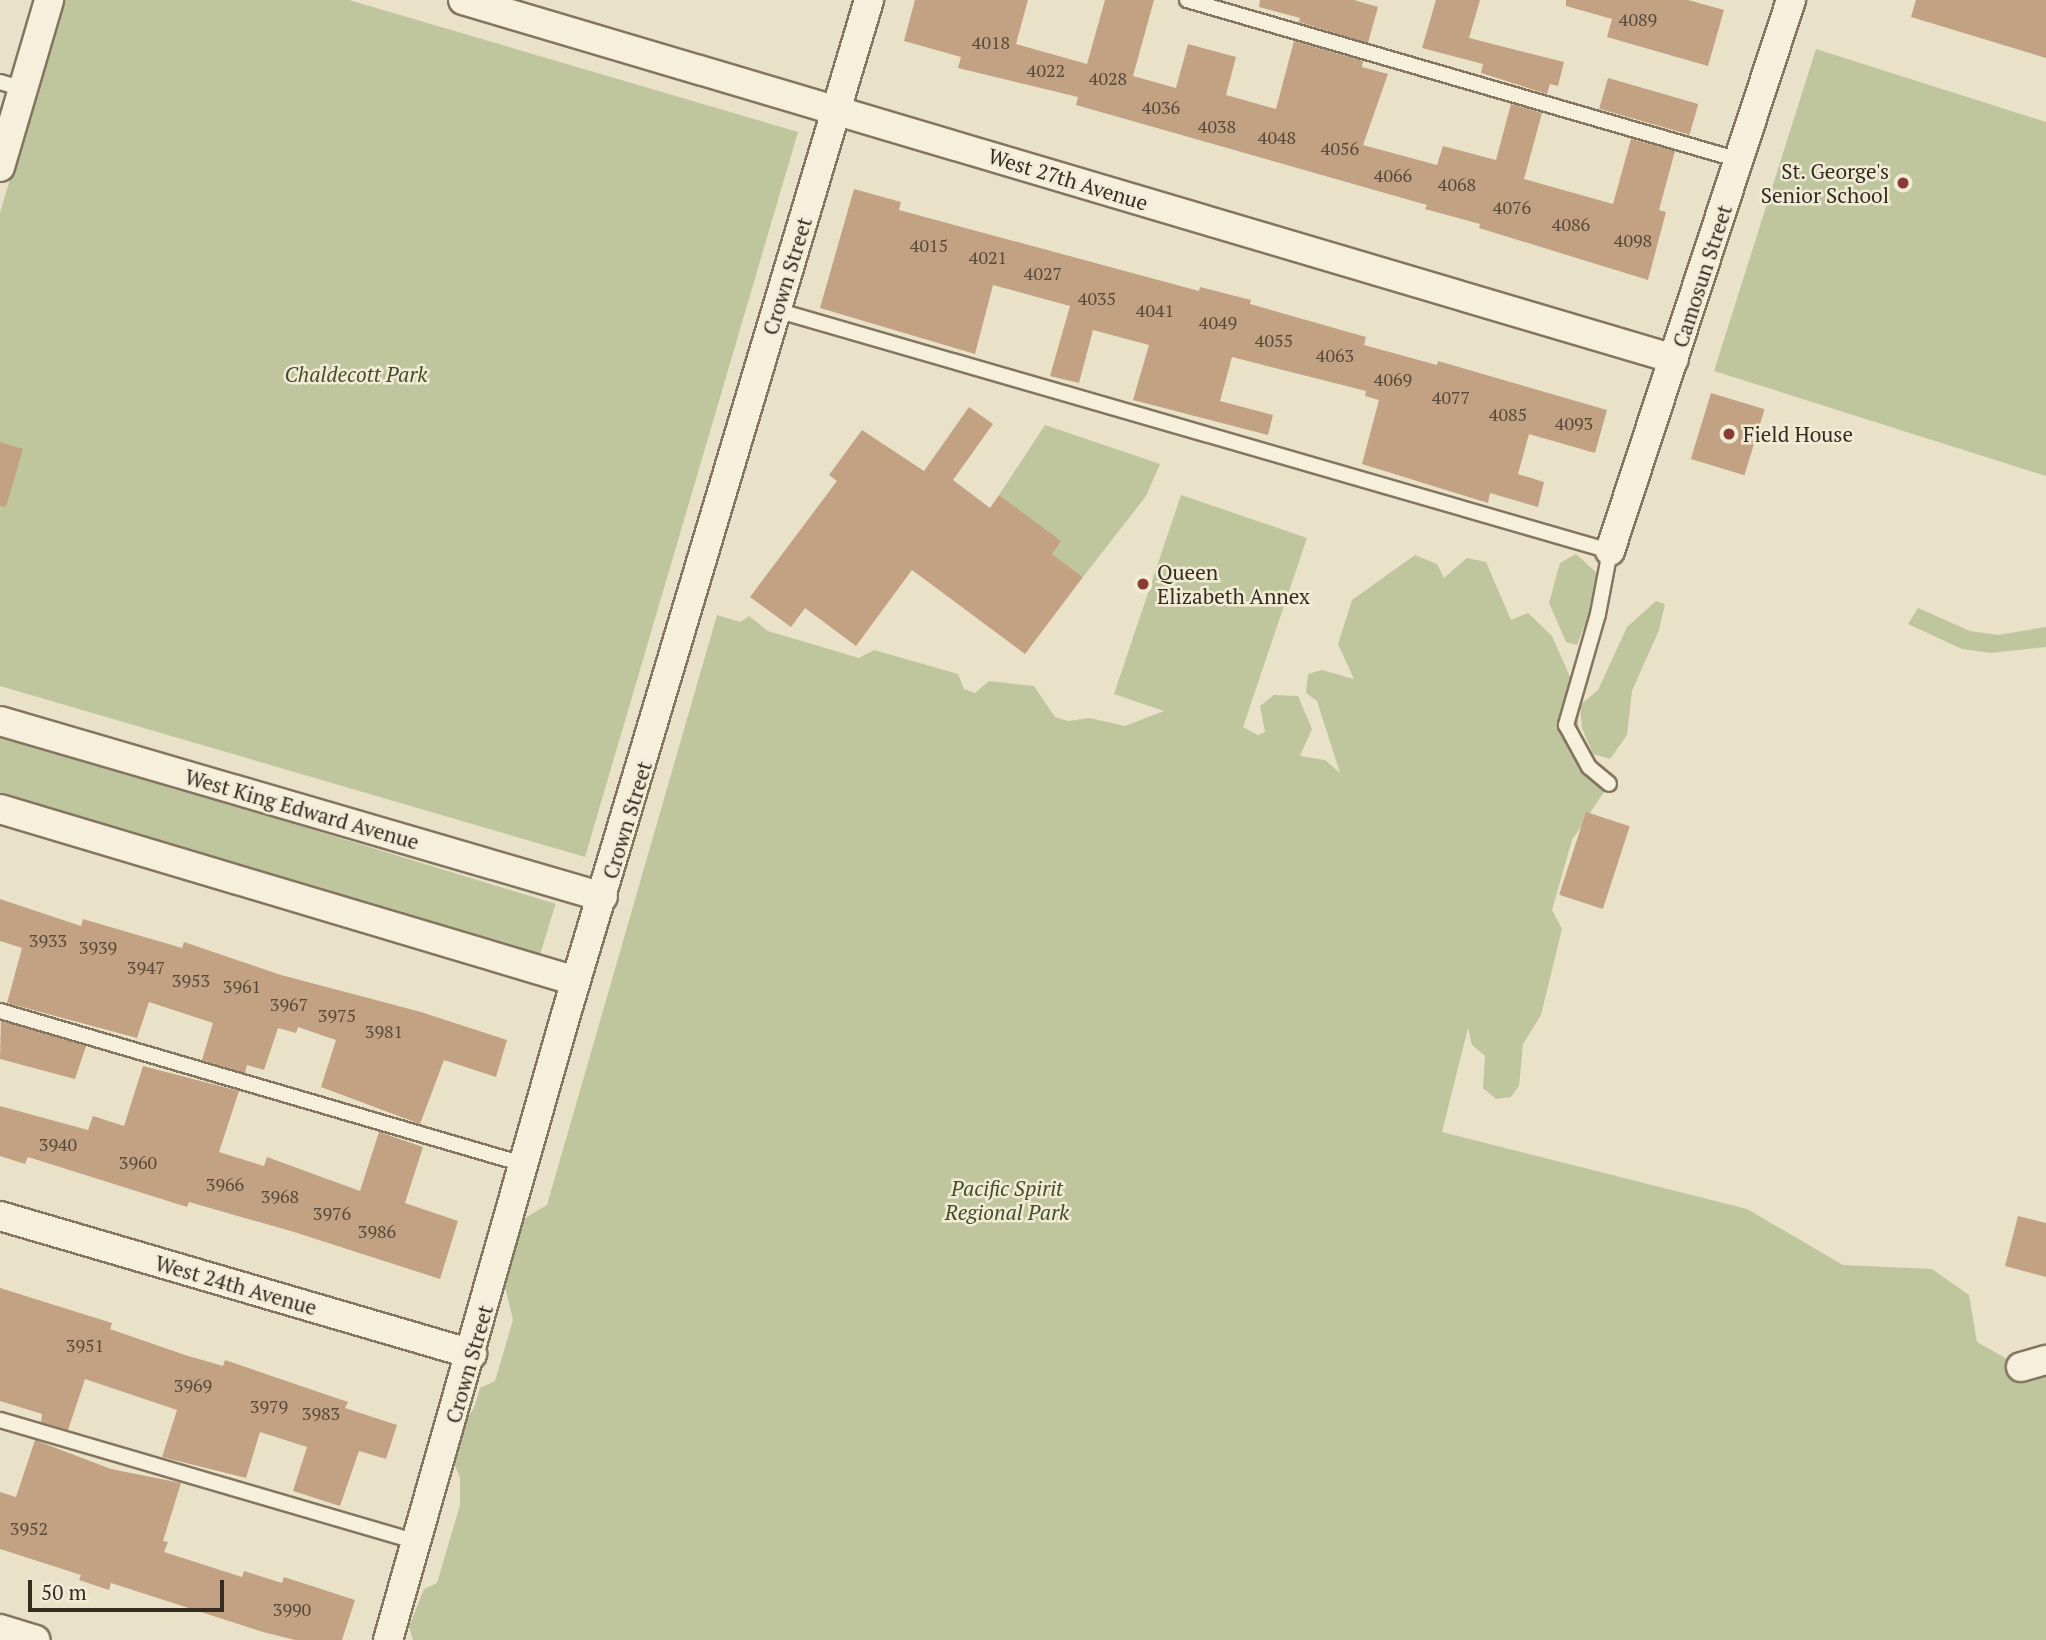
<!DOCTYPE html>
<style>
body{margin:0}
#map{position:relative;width:2046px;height:1640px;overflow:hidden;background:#e9e2c8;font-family:"PT Serif",serif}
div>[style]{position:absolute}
.green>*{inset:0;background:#bfc69d;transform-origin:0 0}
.building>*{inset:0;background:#c3a283;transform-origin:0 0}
.roads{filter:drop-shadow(2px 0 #83755f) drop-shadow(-2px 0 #83755f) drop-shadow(0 2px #83755f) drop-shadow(0 -2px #83755f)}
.service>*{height:14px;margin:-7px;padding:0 7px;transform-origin:7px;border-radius:7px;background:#f5efdb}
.minor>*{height:28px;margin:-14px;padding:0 14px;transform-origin:14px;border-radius:14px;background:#f5efdb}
.dots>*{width:19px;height:19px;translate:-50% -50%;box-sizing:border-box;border:4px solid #f2ecd7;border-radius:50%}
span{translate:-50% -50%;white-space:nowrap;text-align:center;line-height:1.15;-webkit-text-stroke:5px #f2ecd7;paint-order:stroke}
.number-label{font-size:18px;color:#584a3a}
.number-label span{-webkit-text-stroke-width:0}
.poi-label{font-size:21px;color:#352c21}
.right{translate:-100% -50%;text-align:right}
.left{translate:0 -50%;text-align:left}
.street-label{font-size:21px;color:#352c21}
.park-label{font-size:21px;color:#434f2a;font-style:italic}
.scale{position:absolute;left:28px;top:1580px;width:196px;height:32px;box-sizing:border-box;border:4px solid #352c21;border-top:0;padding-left:9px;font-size:21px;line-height:24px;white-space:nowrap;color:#352c21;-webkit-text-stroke:5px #f2ecd7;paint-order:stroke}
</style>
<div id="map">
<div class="green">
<div style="clip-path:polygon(63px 0,349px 0,798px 132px,585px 857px,0 686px,0 213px)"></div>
<div style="clip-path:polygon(1816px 49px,2046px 122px,2046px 476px,1714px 371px)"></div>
<div style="clip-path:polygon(1045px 425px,1160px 464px,1146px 496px,1083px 577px,1052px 554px,1060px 541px,999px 495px)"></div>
<div style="clip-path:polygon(1181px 495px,1307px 538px,1243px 727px,1258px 735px,1265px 732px,1260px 706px,1274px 695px,1298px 696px,1312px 729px,1300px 756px,1325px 760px,1340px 773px,1317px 701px,1306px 693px,1308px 674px,1322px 670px,1354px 679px,1338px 644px,1352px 600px,1415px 555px,1437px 564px,1444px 578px,1467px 558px,1486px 562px,1511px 620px,1528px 613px,1552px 636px,1579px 697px,1578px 733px,1593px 759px,1604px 792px,1572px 840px,1552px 910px,1562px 929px,1541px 1015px,1523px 1044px,1519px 1086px,1511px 1097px,1496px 1099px,1483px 1088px,1485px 1056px,1472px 1045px,1468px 1028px,1442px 1132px,1747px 1209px,1843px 1265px,1932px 1269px,1969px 1295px,1977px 1342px,2021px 1367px,2046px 1375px,2046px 1640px,413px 1640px,409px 1627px,424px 1589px,437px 1583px,460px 1505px,460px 1477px,449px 1453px,454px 1437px,474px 1408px,480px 1388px,495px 1381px,513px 1320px,502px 1274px,525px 1218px,547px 1205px,717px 615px,740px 622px,749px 616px,768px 631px,859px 658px,874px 650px,958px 674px,964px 689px,975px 693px,989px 681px,1034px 686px,1055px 717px,1068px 721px,1090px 718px,1125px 726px,1164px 711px,1114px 694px)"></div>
<div style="clip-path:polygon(1576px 554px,1599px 575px,1598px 591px,1577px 645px,1566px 642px,1549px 603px,1560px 563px)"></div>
<div style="clip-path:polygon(1656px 601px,1665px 604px,1659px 630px,1632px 691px,1627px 735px,1610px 759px,1593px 754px,1582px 728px,1580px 705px,1598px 690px,1627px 627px)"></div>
<div style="clip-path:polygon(1918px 608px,1970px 631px,1998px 635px,2046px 627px,2046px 647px,1991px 653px,1962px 649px,1908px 624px)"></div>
<div style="left:0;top:734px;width:581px;height:59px;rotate:17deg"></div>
</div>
<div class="building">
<div style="clip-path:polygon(915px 0,1028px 0,1016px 44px,1087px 64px,1105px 0,1154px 0,1133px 76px,1176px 88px,1188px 44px,1236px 57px,1226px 95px,1276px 109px,1294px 41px,1363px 61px,1362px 67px,1388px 74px,1363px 145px,1437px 165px,1443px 146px,1496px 160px,1511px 104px,1542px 113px,1524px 179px,1613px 204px,1631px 139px,1675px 151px,1659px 210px,1666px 212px,1648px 280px,1479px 228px,1480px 224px,1425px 209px,1427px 205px,1076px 105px,1078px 97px,958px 68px,961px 57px,904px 41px)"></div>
<div style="clip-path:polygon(1260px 0,1354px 0,1378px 7px,1368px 43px,1299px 22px,1300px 18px,1259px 7px)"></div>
<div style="clip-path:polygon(1436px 0,1480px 0,1469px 38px,1564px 62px,1558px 86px,1550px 84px,1547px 94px,1481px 73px,1483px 64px,1422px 48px)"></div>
<div style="clip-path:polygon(1566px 0,1688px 0,1724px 10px,1708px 66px,1607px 37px,1612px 19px,1566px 6px)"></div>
<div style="clip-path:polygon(1916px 0,2046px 0,2046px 58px,1911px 17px)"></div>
<div style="left:1608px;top:78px;width:94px;height:32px;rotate:16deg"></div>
<div style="clip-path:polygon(854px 189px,901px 202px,899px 210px,1199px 291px,1200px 287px,1251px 300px,1250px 304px,1366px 337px,1364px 345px,1437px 365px,1438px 361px,1607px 410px,1595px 453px,1529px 434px,1518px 474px,1544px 482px,1538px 507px,1490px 493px,1488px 503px,1362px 464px,1379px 400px,1365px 396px,1366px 391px,1232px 357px,1220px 401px,1273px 415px,1268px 435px,1133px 400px,1149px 345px,1093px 330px,1079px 383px,1050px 376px,1070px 306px,993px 285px,975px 354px,820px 308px)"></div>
<div style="left:1711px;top:393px;width:56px;height:69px;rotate:17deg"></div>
<div style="clip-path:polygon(969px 407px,993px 424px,953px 480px,990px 508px,999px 495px,1061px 541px,1052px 554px,1083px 577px,1025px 654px,912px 570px,856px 646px,805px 608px,791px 627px,750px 597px,837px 481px,829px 475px,862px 430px,924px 471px)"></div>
<div style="clip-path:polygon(0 442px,23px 449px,6px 507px,0 506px)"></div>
<div style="left:1586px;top:812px;width:46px;height:87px;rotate:18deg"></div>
<div style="clip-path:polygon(0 899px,81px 926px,83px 919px,182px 948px,184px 942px,281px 975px,421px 1012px,507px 1040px,496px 1077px,444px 1060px,420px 1124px,321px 1087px,336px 1040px,298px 1027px,296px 1033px,278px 1028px,264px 1070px,247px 1065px,245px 1073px,202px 1060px,213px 1023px,149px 1002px,137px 1038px,7px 1003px,22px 948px,0 941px)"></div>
<div style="clip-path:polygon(1px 1021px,86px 1046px,75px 1079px,0 1059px)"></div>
<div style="clip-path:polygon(143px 1066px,239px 1091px,219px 1152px,264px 1166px,267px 1157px,360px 1191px,379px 1132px,423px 1147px,405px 1203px,458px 1221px,440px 1279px,294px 1232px,189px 1202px,187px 1207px,28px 1157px,25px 1164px,0 1156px,0 1106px,88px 1130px,93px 1116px,124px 1126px)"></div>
<div style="clip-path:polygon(2018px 1216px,2046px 1223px,2046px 1277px,2005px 1266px)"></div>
<div style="clip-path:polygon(0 1288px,112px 1323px,110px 1329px,185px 1355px,223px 1366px,225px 1360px,348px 1402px,345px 1408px,397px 1425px,386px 1459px,359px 1451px,340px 1506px,293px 1491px,307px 1447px,260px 1432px,246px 1478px,162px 1457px,177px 1410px,85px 1379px,68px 1430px,41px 1422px,42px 1414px,0 1401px)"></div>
<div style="clip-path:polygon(35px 1440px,111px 1469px,181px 1483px,163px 1541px,168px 1542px,164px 1552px,242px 1577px,244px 1571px,282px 1583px,284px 1577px,355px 1600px,342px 1640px,295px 1640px,263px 1632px,111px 1583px,109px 1590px,79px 1580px,81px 1575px,0 1549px,0 1492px,16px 1497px)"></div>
</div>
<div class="roads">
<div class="service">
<div style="left:1187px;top:0;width:575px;rotate:16.16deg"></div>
<div style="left:0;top:82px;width:24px;rotate:17deg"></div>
<div style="left:776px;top:310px;width:868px;rotate:16.12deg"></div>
<div style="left:1610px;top:551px;width:64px;rotate:100.8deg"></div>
<div style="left:1598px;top:614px;width:116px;rotate:106.1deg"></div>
<div style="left:1566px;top:725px;width:48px;rotate:61.3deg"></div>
<div style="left:1589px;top:767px;width:26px;rotate:40deg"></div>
<div style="left:0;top:1011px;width:545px;rotate:16.31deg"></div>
<div style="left:0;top:1420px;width:435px;rotate:16.3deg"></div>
</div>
<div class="minor">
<div style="left:463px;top:0;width:1263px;rotate:16.51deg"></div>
<div style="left:0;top:167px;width:174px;rotate:-73.6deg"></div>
<div style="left:1610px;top:551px;width:580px;rotate:-71.81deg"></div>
<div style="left:0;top:721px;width:628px;rotate:16.27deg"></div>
<div style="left:0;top:809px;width:601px;rotate:16.63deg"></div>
<div style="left:0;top:1216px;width:492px;rotate:16.3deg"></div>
<div style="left:2021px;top:1367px;width:26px;rotate:-16deg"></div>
<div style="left:0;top:1629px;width:37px;rotate:17deg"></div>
<div style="left:388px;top:1640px;width:651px;rotate:-74.13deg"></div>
<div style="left:566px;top:1014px;width:1058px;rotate:-73.36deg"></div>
</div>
</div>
<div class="dots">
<div style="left:1903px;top:183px;background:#8b3b36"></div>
<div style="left:1729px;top:434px;background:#8b3b36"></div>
<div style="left:1143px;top:584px;background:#8b3b36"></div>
</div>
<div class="number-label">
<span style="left:1638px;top:19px">4089</span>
<span style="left:991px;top:42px">4018</span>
<span style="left:1046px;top:70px">4022</span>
<span style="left:1108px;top:78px">4028</span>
<span style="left:1161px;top:107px">4036</span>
<span style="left:1217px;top:126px">4038</span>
<span style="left:1277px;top:137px">4048</span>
<span style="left:1340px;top:148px">4056</span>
<span style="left:1393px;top:175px">4066</span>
<span style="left:1457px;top:184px">4068</span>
<span style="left:1512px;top:207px">4076</span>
<span style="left:1571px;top:224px">4086</span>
<span style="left:1633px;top:240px">4098</span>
<span style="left:929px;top:245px">4015</span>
<span style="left:988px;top:257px">4021</span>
<span style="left:1043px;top:273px">4027</span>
<span style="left:1097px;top:298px">4035</span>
<span style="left:1155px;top:310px">4041</span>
<span style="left:1218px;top:322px">4049</span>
<span style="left:1274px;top:340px">4055</span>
<span style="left:1335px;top:355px">4063</span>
<span style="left:1393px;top:379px">4069</span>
<span style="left:1451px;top:397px">4077</span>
<span style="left:1508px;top:414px">4085</span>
<span style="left:1574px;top:423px">4093</span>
<span style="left:48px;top:940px">3933</span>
<span style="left:98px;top:947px">3939</span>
<span style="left:146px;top:967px">3947</span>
<span style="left:191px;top:980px">3953</span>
<span style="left:242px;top:986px">3961</span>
<span style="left:289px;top:1004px">3967</span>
<span style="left:337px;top:1015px">3975</span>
<span style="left:384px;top:1031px">3981</span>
<span style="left:58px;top:1144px">3940</span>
<span style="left:138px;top:1162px">3960</span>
<span style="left:225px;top:1184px">3966</span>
<span style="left:280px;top:1196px">3968</span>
<span style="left:332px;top:1213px">3976</span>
<span style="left:377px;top:1231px">3986</span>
<span style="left:85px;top:1345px">3951</span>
<span style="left:193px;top:1385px">3969</span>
<span style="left:269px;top:1406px">3979</span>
<span style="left:321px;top:1413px">3983</span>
<span style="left:29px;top:1528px">3952</span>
<span style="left:292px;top:1609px">3990</span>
</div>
<div class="poi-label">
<span class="right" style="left:1889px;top:183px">St. George's<br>Senior School</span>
<span class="left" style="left:1743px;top:434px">Field House</span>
<span class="left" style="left:1157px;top:584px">Queen<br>Elizabeth Annex</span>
</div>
<div class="street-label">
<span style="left:1068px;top:179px;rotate:17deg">West 27th Avenue</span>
<span style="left:787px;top:276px;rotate:-73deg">Crown Street</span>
<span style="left:1702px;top:276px;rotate:-72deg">Camosun Street</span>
<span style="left:302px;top:809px;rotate:16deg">West King Edward Avenue</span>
<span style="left:627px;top:820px;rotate:-73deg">Crown Street</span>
<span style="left:236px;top:1285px;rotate:16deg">West 24th Avenue</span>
<span style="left:469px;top:1364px;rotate:-74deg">Crown Street</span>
</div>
<div class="park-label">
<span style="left:356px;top:374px">Chaldecott Park</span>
<span style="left:1007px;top:1200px">Pacific Spirit<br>Regional Park</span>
</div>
<div class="scale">50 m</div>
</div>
